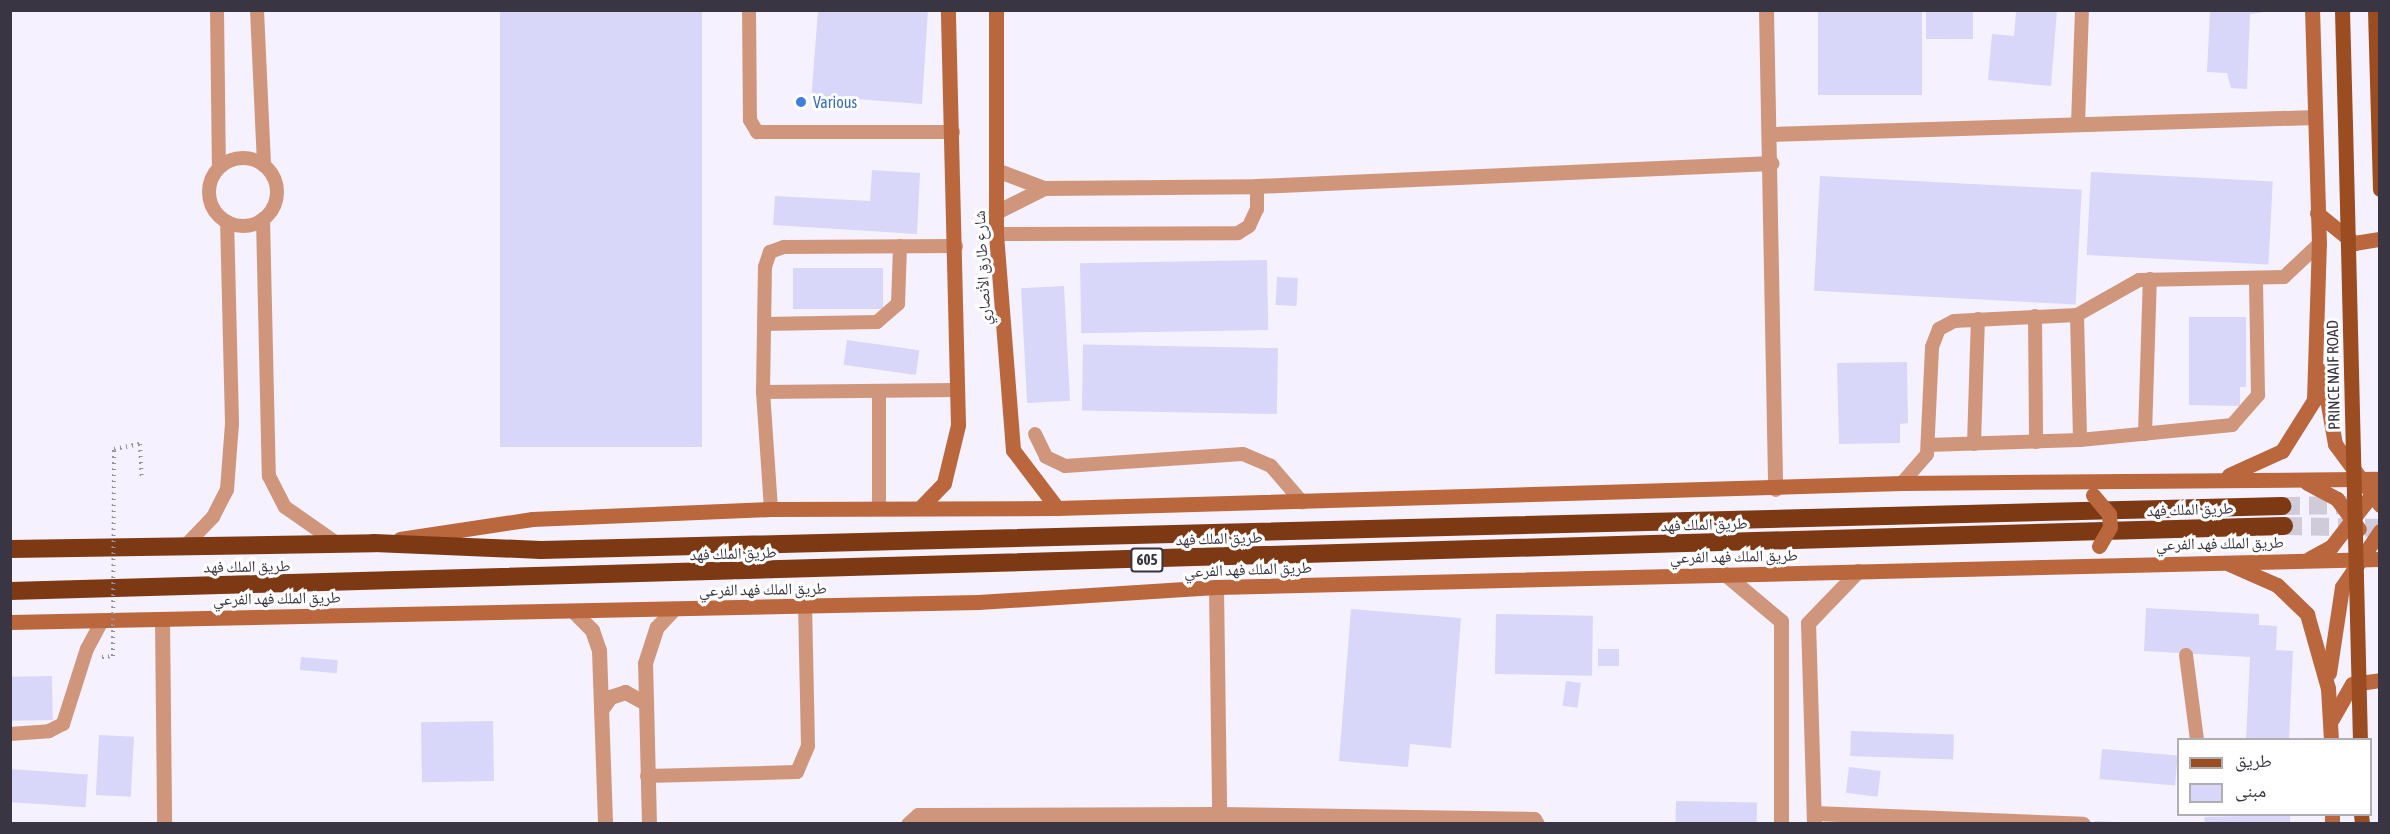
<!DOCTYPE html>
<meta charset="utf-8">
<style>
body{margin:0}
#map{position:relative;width:2390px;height:834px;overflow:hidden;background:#f5f1fe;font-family:"Asap Condensed","Noto Naskh Arabic",sans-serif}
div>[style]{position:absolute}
.building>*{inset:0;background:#d8d7f9;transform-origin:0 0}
.highway-tunnel>*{height:18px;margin-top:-9px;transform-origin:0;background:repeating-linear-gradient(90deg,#cfcbd8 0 18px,transparent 0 27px)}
.path>*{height:4px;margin-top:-2px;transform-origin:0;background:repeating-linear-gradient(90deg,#95919e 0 1.5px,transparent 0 6px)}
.lane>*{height:14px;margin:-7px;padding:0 7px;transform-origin:7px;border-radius:7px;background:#d0967c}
.lane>.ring{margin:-7px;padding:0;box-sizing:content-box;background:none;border:14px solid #d0967c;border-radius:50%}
.street>*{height:15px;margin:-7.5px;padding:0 7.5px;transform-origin:7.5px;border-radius:7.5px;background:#d0967c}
.secondary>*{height:15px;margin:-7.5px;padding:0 7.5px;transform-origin:7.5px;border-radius:7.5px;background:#ba673e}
.primary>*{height:15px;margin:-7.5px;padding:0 7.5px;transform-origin:7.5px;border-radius:7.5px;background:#9c4c21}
.highway>*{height:18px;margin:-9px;padding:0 9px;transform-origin:9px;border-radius:9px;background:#7d3914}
.path-bridge>*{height:4px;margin-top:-2px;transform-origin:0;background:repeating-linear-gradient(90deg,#95919e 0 1.5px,transparent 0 6px)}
.secondary-bridge>*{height:15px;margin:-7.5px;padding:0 7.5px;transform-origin:7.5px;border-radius:7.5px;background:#ba673e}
.primary-bridge>*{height:15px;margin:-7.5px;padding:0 7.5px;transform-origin:7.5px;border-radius:7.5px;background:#9c4c21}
.dots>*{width:16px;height:16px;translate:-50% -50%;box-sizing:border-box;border:3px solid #fff;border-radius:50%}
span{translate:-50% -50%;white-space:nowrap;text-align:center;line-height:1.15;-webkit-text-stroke:6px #fff;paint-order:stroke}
.shield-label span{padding:2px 4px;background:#fff;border:2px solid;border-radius:4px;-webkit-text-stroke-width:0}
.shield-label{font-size:15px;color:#393542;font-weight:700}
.shop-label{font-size:16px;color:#366cbe}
.left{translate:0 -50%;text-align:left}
.street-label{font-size:16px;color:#393542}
.frame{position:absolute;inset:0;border:12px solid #393542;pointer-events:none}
.legend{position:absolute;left:2177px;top:738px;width:195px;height:78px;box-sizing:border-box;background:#fff;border:2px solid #b0aeb3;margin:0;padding:8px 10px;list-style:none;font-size:18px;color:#393542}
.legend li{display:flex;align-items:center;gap:12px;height:30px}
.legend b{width:30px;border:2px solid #b0aeb3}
</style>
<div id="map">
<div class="building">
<div style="left:500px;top:10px;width:202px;height:437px"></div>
<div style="clip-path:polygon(818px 10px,928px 10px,922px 104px,844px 98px,861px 106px,811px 102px)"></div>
<div style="left:1818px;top:10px;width:104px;height:85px"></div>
<div style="left:1926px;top:10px;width:47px;height:29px"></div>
<div style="clip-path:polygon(2057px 10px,2051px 86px,1988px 80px,1992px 34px,2014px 36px,2016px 12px)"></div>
<div style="clip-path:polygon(2210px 10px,2280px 10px,2250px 14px,2247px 89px,2231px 88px,2227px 73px,2207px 72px)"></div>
<div style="clip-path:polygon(872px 170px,920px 173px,917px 234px,773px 225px,775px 196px,870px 201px)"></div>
<div style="left:2091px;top:172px;width:182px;height:83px;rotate:3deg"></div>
<div style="left:1820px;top:176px;width:262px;height:115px;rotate:3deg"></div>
<div style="left:1267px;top:260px;width:70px;height:187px;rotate:89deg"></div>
<div style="left:883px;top:268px;width:41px;height:90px;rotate:90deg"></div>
<div style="left:1277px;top:277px;width:21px;height:28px;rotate:3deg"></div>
<div style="left:1064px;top:286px;width:115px;height:43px;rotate:87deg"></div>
<div style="clip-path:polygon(2189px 317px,2246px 317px,2246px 387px,2240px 387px,2240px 406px,2189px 405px)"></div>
<div style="left:847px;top:340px;width:73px;height:25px;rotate:8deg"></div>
<div style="left:1278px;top:348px;width:66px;height:195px;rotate:91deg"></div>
<div style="clip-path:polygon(1907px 362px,1908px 423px,1900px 424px,1900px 443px,1839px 444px,1837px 363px)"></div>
<div style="clip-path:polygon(2146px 608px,2259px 614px,2259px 625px,2277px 626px,2276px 650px,2293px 651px,2289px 740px,2246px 740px,2250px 657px,2144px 651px)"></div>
<div style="clip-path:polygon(1351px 609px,1461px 618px,1451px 748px,1410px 744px,1408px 767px,1339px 761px)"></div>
<div style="left:1496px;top:614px;width:97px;height:60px;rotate:1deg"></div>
<div style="left:1598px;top:649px;width:21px;height:17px"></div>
<div style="left:301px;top:657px;width:37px;height:13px;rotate:5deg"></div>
<div style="left:52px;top:676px;width:44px;height:42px;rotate:89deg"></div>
<div style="left:1566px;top:681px;width:15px;height:25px;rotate:8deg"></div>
<div style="left:493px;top:721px;width:60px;height:72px;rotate:89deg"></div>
<div style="left:1851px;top:731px;width:103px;height:25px;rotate:2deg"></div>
<div style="left:99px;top:735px;width:35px;height:60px;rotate:3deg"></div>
<div style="left:2102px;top:749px;width:76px;height:30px;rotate:5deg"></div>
<div style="left:1849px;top:767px;width:32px;height:26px;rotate:7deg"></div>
<div style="left:10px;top:769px;width:78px;height:33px;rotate:4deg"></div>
<div style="left:1676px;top:801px;width:81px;height:23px;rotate:1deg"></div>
<div style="clip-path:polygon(2290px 815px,2290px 824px,2205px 824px,2204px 817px)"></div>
<div style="clip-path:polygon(2095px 821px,2115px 822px,2115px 824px,2095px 824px)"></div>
</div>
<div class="highway-tunnel">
<div style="left:2282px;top:506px;width:75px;rotate:-0.8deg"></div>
<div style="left:2284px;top:526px;width:96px;rotate:1.2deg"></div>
</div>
<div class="path">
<div style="left:114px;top:449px;width:26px;rotate:-11deg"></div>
<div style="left:140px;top:444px;width:36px;rotate:87deg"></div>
<div style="left:102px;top:657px;width:11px;rotate:-5deg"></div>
</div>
<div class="lane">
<div style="left:217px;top:10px;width:157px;rotate:89.3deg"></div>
<div style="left:257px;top:10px;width:156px;rotate:87.4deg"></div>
<div style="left:749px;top:10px;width:110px;rotate:89.5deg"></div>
<div style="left:750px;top:120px;width:14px;rotate:60deg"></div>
<div style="left:757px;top:132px;width:196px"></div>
<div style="left:2078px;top:124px;width:114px;rotate:-88deg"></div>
<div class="ring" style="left:209px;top:158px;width:54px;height:54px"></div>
<div style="left:263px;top:219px;width:257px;rotate:88.7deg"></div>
<div style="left:269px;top:476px;width:35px;rotate:63deg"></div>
<div style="left:285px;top:507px;width:65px;rotate:34.9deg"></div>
<div style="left:996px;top:234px;width:242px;rotate:-0.2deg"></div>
<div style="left:1238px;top:233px;width:13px;rotate:-32deg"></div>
<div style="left:1249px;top:226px;width:19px;rotate:-65deg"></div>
<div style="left:1257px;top:209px;width:23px;rotate:-90deg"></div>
<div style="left:2077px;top:315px;width:125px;rotate:88.6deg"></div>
<div style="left:2035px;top:316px;width:126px;rotate:89.5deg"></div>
<div style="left:764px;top:324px;width:113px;rotate:-1deg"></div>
<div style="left:877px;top:322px;width:28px;rotate:-41deg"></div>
<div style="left:898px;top:304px;width:58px;rotate:-88deg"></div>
<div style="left:763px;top:392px;width:194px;rotate:-0.6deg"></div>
<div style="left:1035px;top:434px;width:25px;rotate:64deg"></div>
<div style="left:1046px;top:457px;width:21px;rotate:25deg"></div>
<div style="left:1065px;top:466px;width:178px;rotate:-3.9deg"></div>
<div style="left:1243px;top:454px;width:30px;rotate:23deg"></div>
<div style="left:1271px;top:466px;width:48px;rotate:49.3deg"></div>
<div style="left:2145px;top:434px;width:155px;rotate:-88.2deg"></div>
<div style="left:1974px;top:444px;width:125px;rotate:-88.2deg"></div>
<div style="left:1928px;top:445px;width:152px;rotate:-1.9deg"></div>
<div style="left:2080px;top:440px;width:153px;rotate:-5.6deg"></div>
<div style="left:2232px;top:425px;width:40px;rotate:-49deg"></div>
<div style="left:2258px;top:395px;width:113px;rotate:-91deg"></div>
<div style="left:1902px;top:483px;width:38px;rotate:-49deg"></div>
<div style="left:1927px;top:454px;width:107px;rotate:-87.3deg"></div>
<div style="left:1932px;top:347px;width:19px;rotate:-69deg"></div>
<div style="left:1939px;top:329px;width:17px;rotate:-28deg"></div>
<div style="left:1954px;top:321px;width:123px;rotate:-2.8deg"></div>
<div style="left:2077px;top:315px;width:71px;rotate:-29.4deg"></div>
<div style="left:2139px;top:280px;width:145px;rotate:-1.2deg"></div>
<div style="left:2284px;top:277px;width:48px;rotate:-43.3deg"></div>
<div style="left:771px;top:509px;width:117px;rotate:-93.9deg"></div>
<div style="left:763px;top:392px;width:125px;rotate:-89.1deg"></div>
<div style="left:765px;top:267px;width:16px;rotate:-72deg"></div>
<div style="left:770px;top:252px;width:15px;rotate:-20deg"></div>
<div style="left:784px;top:247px;width:172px;rotate:-0.3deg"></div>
<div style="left:879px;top:509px;width:118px;rotate:-90deg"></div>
<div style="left:186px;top:545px;width:39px;rotate:-46deg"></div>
<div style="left:213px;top:517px;width:30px;rotate:-63deg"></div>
<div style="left:227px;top:490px;width:67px;rotate:-85.7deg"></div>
<div style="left:232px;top:423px;width:201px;rotate:-91.4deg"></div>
<div style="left:2186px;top:655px;width:86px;rotate:82.6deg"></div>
<div style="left:10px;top:734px;width:39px;rotate:-4deg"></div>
<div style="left:49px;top:731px;width:16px;rotate:-27deg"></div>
<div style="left:63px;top:724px;width:79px;rotate:-72.3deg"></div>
<div style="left:87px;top:649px;width:32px;rotate:-62deg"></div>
<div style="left:647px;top:776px;width:150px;rotate:-1.5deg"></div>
<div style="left:797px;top:772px;width:28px;rotate:-67deg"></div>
<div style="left:808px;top:746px;width:140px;rotate:-91.2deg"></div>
</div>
<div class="street">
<div style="left:1766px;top:10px;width:479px;rotate:88.9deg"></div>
<div style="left:1770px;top:134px;width:545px;rotate:-1.79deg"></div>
<div style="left:996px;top:170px;width:51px;rotate:20.6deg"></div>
<div style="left:1044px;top:188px;width:54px;rotate:153.4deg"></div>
<div style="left:1044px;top:188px;width:213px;rotate:-0.5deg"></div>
<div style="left:1257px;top:186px;width:515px;rotate:-2.56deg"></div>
<div style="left:1725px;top:574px;width:73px;rotate:40deg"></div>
<div style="left:1781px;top:621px;width:203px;rotate:90deg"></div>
<div style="left:1216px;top:587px;width:227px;rotate:89.2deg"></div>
<div style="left:573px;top:611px;width:27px;rotate:45deg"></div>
<div style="left:592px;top:630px;width:21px;rotate:71deg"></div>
<div style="left:599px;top:650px;width:174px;rotate:88deg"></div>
<div style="left:162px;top:619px;width:205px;rotate:89.4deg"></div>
<div style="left:601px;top:710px;width:16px;rotate:-55deg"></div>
<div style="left:610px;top:697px;width:16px;rotate:-18deg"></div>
<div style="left:625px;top:692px;width:24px;rotate:28deg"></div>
<div style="left:1814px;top:813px;width:269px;rotate:2.3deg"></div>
<div style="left:649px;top:824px;width:161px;rotate:-91.4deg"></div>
<div style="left:645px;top:663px;width:38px;rotate:-72deg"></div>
<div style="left:657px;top:627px;width:25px;rotate:-47deg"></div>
<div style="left:908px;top:824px;width:13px;rotate:-42deg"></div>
<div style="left:918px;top:815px;width:301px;rotate:-0.2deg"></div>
<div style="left:1219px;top:814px;width:315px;rotate:0.9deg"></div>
<div style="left:1534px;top:819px;width:6px;rotate:59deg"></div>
<div style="left:1814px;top:824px;width:201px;rotate:-91.7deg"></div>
<div style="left:1808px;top:623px;width:72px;rotate:-46.1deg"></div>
</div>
<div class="secondary">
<div style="left:996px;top:10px;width:224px;rotate:90deg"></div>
<div style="left:996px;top:234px;width:217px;rotate:85.5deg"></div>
<div style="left:1013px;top:450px;width:73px;rotate:52.8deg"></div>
<div style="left:2317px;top:213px;width:48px;rotate:39deg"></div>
<div style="left:2354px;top:243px;width:26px;rotate:-9deg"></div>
<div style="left:2322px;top:371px;width:74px;rotate:79.9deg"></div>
<div style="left:2335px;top:444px;width:76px;rotate:53.6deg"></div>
<div style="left:2229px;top:475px;width:58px;rotate:-24.4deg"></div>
<div style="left:2282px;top:451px;width:60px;rotate:-57.9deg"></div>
<div style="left:2314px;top:400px;width:156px;rotate:-88.2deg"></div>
<div style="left:2319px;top:244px;width:234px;rotate:-91.7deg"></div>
<div style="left:2307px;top:483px;width:34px;rotate:28deg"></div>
<div style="left:2337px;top:499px;width:37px;rotate:54deg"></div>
<div style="left:921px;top:507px;width:33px;rotate:-46deg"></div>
<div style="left:944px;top:483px;width:60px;rotate:-76.4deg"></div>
<div style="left:958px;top:425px;width:415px;rotate:-91.4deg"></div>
<div style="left:400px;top:539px;width:134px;rotate:-8.6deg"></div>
<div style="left:532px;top:519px;width:239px;rotate:-2.4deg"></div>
<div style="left:771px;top:509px;width:286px;rotate:-0.2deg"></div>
<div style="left:1057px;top:508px;width:845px;rotate:-1.69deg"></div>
<div style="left:1902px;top:483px;width:478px;rotate:-0.5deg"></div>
<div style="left:2310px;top:558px;width:24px;rotate:-28deg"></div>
<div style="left:2331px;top:547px;width:75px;rotate:-52.1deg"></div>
<div style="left:2229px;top:564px;width:52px;rotate:23.6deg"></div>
<div style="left:2277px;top:585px;width:42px;rotate:44deg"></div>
<div style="left:2307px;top:614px;width:77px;rotate:74.2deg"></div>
<div style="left:2328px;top:688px;width:52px;rotate:86.7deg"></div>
<div style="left:10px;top:622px;width:968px;rotate:-1.18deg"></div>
<div style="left:978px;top:602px;width:238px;rotate:-3.6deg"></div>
<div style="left:1216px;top:587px;width:1164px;rotate:-1.38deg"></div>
<div style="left:2329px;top:673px;width:87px;rotate:-81.4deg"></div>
<div style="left:2342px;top:587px;width:68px;rotate:-55.8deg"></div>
<div style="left:2332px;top:719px;width:40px;rotate:-60.3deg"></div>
<div style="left:2352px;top:684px;width:28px;rotate:-8deg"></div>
<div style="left:2332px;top:814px;width:10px;rotate:90deg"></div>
</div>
<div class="primary">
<div style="left:2342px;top:10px;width:114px;rotate:88.5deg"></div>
<div style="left:2375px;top:10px;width:179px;rotate:88.4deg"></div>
<div style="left:2361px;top:814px;width:10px;rotate:84deg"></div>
</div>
<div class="highway">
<div style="left:10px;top:549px;width:364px;rotate:-0.9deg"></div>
<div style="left:374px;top:543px;width:167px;rotate:2.4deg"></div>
<div style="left:541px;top:550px;width:1742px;rotate:-1.45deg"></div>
<div style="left:10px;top:591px;width:2275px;rotate:-1.64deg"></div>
</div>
<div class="path-bridge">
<div style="left:113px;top:656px;width:207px;rotate:-89.7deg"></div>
</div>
<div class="secondary-bridge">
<div style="left:2093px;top:495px;width:25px;rotate:50deg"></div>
<div style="left:2109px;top:514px;width:13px;rotate:86deg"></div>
<div style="left:2110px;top:527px;width:22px;rotate:120deg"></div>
</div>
<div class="primary-bridge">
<div style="left:2345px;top:124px;width:616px;rotate:88.61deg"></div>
</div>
<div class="dots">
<div style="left:801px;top:102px;background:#3f7fe0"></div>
</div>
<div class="shield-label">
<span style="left:1147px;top:560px">605</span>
</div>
<div class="shop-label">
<span class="left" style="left:813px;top:102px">Various</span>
</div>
<div class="street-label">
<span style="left:982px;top:268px;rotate:-93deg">شارع طارق الأنصاري</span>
<span style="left:2333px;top:375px;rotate:-91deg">PRINCE NAIF ROAD</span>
<span style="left:2190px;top:509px;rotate:-2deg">طريق الملك فهد</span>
<span style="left:1704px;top:524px;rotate:-2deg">طريق الملك فهد</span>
<span style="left:1219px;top:538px;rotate:-2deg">طريق الملك فهد</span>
<span style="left:2220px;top:543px;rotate:-1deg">طريق الملك فهد الفرعي</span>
<span style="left:733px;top:553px;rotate:-2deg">طريق الملك فهد</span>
<span style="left:1734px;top:556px;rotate:-1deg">طريق الملك فهد الفرعي</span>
<span style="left:247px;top:566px;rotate:-1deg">طريق الملك فهد</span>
<span style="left:1248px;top:569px;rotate:-2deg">طريق الملك فهد الفرعي</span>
<span style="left:763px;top:589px;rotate:-1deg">طريق الملك فهد الفرعي</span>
<span style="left:277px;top:598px;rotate:-1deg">طريق الملك فهد الفرعي</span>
</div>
<div class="frame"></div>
<ul class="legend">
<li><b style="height:8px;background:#9c4c21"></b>طريق</li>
<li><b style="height:16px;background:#d8d7f9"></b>مبنى</li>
</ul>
</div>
